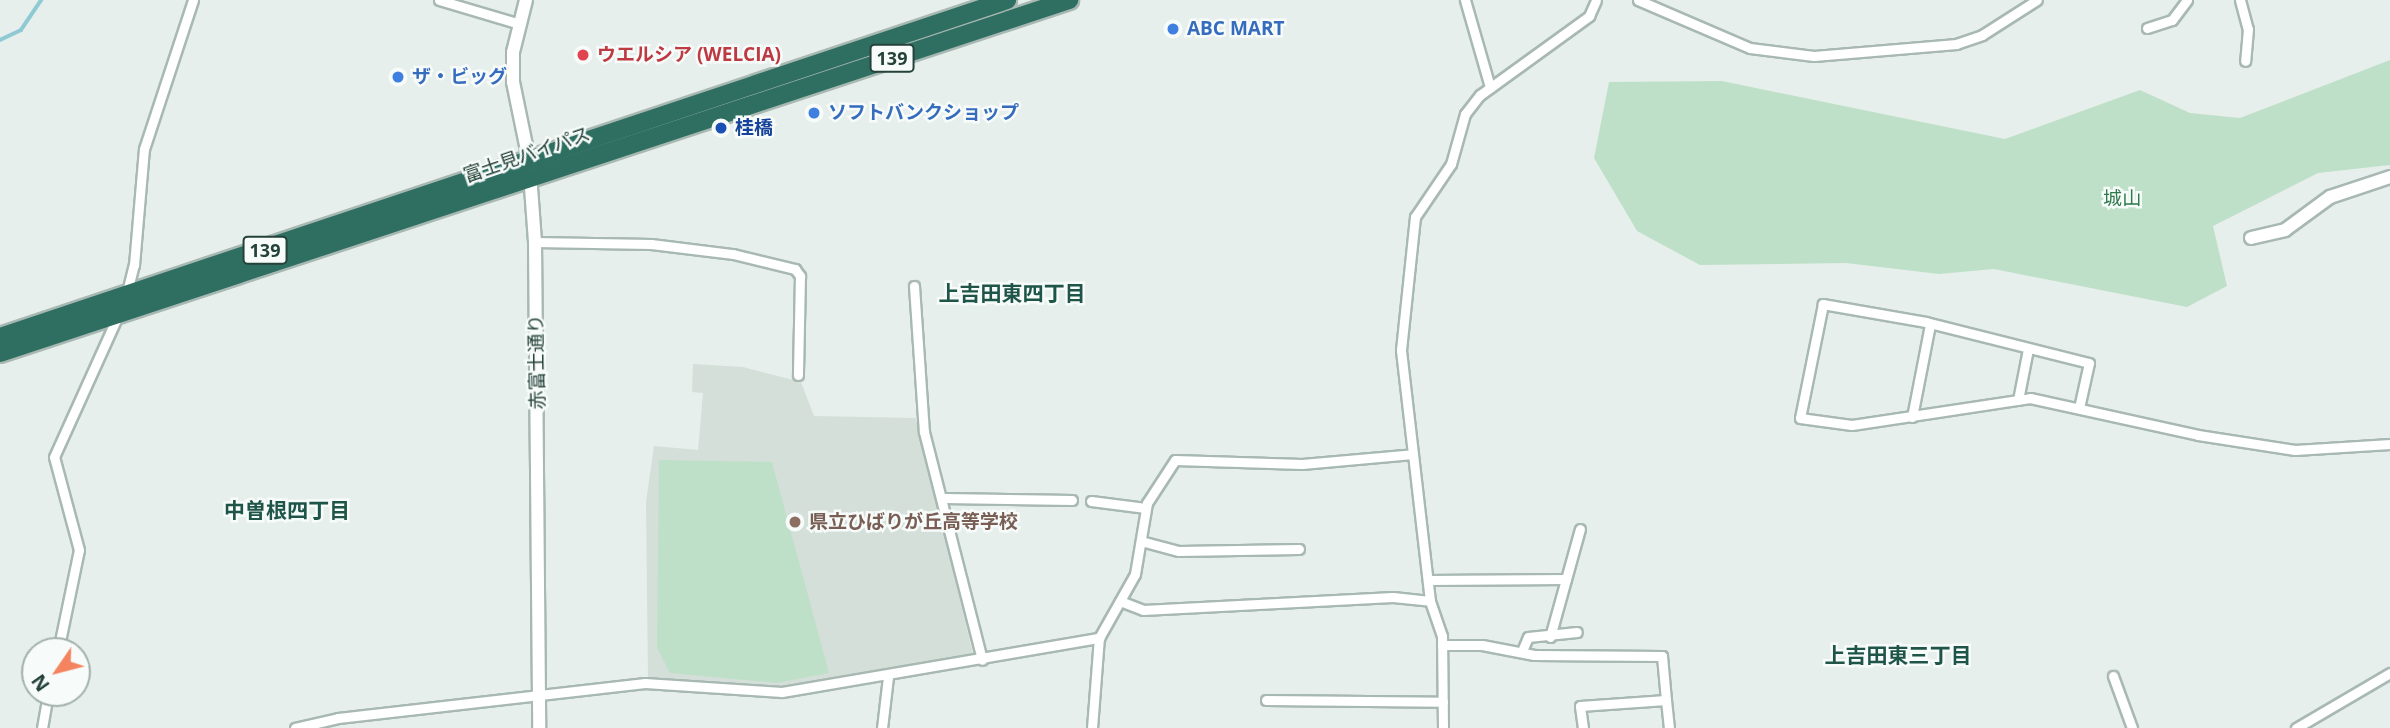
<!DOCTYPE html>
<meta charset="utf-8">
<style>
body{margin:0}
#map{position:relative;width:2390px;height:728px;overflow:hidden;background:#e6efeb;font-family:"Open Sans","Noto Sans JP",sans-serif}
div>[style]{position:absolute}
.built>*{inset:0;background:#d4dfda}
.green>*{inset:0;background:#bfe0c8}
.stream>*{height:3.5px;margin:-1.75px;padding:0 1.75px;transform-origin:1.75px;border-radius:1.75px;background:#8ec9d4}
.roads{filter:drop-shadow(2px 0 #a8b8b2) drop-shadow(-2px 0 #a8b8b2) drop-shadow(0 2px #a8b8b2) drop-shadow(0 -2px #a8b8b2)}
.street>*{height:9px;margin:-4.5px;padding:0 4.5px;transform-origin:4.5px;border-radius:4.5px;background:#fff}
.secondary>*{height:12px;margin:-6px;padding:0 6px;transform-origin:6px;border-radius:6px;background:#fff}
.highway>*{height:18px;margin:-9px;padding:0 9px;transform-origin:9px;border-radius:9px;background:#2f6f62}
.dots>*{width:19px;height:19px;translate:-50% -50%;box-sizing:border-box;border:4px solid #f7fbf9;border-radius:50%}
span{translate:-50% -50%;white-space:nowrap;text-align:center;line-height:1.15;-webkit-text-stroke:5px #f7fbf9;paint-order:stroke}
.shield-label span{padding:2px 5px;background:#f7fbf9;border:2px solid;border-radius:5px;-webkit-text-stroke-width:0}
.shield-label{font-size:18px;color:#24423a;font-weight:700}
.shop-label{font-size:19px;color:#366cbe;font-weight:700}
.left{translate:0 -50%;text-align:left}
.health-label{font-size:19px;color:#be3a42;font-weight:700}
.transit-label{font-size:19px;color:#164399;font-weight:700}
.street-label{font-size:19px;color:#24423a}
.park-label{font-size:19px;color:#2d7a4b}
.education-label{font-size:19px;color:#785e54;font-weight:700}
.neighbourhood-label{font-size:21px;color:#1f5548;font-weight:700}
.north{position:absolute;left:21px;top:637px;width:70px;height:70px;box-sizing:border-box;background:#f7fbf9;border:2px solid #a3b1ad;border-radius:50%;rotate:235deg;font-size:19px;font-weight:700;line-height:28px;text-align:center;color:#24423a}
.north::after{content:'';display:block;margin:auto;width:24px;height:32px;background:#f4845f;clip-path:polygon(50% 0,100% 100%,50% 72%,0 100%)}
</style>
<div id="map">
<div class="built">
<div style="clip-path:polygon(693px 364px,743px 367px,801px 382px,814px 416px,916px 418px,973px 654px,776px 687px,648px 679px,646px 502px,654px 446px,698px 450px,703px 393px,692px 392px)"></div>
</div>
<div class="green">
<div style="clip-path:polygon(2390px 60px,2390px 165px,2318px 173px,2213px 226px,2227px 286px,2187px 307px,1994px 269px,1939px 274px,1846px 263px,1700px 265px,1637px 231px,1594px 158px,1609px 82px,1722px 81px,2005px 139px,2140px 90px,2190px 113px,2240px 118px)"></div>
<div style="clip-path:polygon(659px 460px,772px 462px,829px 673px,777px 683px,670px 673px,657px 648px)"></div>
</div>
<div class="stream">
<div style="left:0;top:40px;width:23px;rotate:-25deg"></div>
<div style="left:21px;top:30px;width:36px;rotate:-56deg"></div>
</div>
<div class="roads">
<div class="street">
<div style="left:439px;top:0;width:84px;rotate:16.5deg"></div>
<div style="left:1465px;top:0;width:91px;rotate:74deg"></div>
<div style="left:1638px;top:0;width:122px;rotate:23.2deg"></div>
<div style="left:1750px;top:48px;width:64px;rotate:7.1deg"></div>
<div style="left:1814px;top:56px;width:143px;rotate:-4.8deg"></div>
<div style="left:1956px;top:44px;width:28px;rotate:-19deg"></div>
<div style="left:1982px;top:35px;width:65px;rotate:-32.5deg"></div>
<div style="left:2240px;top:0;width:30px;rotate:75deg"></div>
<div style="left:2248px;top:29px;width:32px;rotate:95deg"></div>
<div style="left:2147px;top:28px;width:26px;rotate:-18deg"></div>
<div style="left:2172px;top:20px;width:25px;rotate:-53deg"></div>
<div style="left:535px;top:242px;width:116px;rotate:1deg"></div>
<div style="left:651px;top:244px;width:83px;rotate:7deg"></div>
<div style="left:733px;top:254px;width:64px;rotate:13.6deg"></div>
<div style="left:795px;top:269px;width:9px;rotate:54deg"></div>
<div style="left:800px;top:276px;width:99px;rotate:91.2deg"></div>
<div style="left:914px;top:286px;width:146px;rotate:86.1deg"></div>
<div style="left:924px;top:432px;width:235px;rotate:75.7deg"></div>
<div style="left:126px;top:296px;width:32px;rotate:-76deg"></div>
<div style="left:134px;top:265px;width:116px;rotate:-85.1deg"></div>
<div style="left:144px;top:149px;width:157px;rotate:-71.8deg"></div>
<div style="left:2018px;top:400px;width:52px;rotate:-78.9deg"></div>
<div style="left:2079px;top:408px;width:46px;rotate:-77.5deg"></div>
<div style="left:2089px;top:363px;width:168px;rotate:-165.9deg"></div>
<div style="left:1926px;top:322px;width:105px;rotate:-170.1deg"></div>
<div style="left:1823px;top:304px;width:116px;rotate:101.4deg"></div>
<div style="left:1800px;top:418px;width:52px;rotate:7.7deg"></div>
<div style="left:1852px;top:425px;width:180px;rotate:-8.6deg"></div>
<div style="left:2030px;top:398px;width:172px;rotate:12.4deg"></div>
<div style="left:2198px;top:435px;width:98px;rotate:8.8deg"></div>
<div style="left:2295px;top:450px;width:95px;rotate:-3.6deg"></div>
<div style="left:1912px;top:417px;width:95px;rotate:-79deg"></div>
<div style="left:944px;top:498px;width:128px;rotate:0.9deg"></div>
<div style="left:1091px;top:501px;width:55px;rotate:7.3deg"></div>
<div style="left:1141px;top:541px;width:39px;rotate:15deg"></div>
<div style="left:1179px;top:551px;width:120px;rotate:-1deg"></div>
<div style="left:1428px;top:580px;width:138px;rotate:-0.4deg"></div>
<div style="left:1120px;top:601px;width:25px;rotate:21deg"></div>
<div style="left:1143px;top:610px;width:250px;rotate:-3deg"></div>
<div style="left:1393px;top:597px;width:37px;rotate:6deg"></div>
<div style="left:1550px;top:637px;width:112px;rotate:-74.5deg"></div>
<div style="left:1442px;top:645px;width:40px"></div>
<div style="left:1482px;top:645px;width:53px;rotate:10.9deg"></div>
<div style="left:1534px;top:655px;width:128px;rotate:0.4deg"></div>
<div style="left:1662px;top:656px;width:44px;rotate:84.8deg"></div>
<div style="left:58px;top:651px;width:103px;rotate:-78.3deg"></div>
<div style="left:79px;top:550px;width:96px;rotate:-105deg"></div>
<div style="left:54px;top:457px;width:156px;rotate:-65.7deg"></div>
<div style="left:1522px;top:651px;width:15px;rotate:-67deg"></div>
<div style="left:1528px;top:637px;width:49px;rotate:-5.8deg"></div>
<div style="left:2113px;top:676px;width:55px;rotate:69.9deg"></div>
<div style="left:1266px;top:700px;width:177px;rotate:0.6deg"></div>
<div style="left:42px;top:728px;width:36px;rotate:-80deg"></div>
<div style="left:295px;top:728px;width:44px;rotate:-13.1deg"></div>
<div style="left:338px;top:718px;width:309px;rotate:-6.5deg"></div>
<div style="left:645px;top:683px;width:137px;rotate:3.8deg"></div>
<div style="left:782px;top:692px;width:322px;rotate:-9.7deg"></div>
<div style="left:882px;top:728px;width:51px;rotate:-83.3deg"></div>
<div style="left:1092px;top:728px;width:90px;rotate:-85.6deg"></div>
<div style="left:1099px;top:638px;width:73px;rotate:-60.6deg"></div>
<div style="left:1135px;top:574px;width:72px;rotate:-80.4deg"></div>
<div style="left:1147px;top:503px;width:51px;rotate:-56.9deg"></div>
<div style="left:1175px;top:460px;width:127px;rotate:1.8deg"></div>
<div style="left:1302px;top:464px;width:111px;rotate:-5.1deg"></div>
<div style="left:1443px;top:728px;width:92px;rotate:-90.6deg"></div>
<div style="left:1442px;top:636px;width:37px;rotate:-109deg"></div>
<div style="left:1430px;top:601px;width:253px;rotate:-96.6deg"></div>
<div style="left:1401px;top:350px;width:134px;rotate:-84deg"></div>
<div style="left:1415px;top:217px;width:64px;rotate:-55.8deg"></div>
<div style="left:1451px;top:164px;width:52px;rotate:-74.4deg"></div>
<div style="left:1465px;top:114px;width:24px;rotate:-52deg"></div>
<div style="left:1480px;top:95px;width:135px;rotate:-35.9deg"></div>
<div style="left:1589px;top:16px;width:17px;rotate:-66deg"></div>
<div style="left:1583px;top:728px;width:22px;rotate:-98deg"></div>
<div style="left:1580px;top:706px;width:86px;rotate:-4deg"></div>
<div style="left:1666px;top:700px;width:28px;rotate:84deg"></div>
<div style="left:2296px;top:728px;width:109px;rotate:-30.3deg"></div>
</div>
<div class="secondary">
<div style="left:526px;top:0;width:54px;rotate:104deg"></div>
<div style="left:513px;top:52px;width:30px;rotate:90deg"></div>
<div style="left:513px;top:82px;width:80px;rotate:78.4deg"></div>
<div style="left:529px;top:160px;width:82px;rotate:85.8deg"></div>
<div style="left:535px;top:242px;width:486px;rotate:89.5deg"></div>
<div style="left:2251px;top:238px;width:35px;rotate:-13deg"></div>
<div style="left:2285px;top:230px;width:56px;rotate:-36.3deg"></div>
<div style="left:2330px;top:197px;width:63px;rotate:-18.4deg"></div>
</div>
<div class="highway">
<div style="left:0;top:337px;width:1062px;rotate:-18.5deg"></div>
<div style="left:0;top:353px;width:1126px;rotate:-18.27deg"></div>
</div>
</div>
<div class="dots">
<div style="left:1173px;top:29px;background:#3f7fe0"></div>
<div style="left:583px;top:55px;background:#e0444e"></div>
<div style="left:398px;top:77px;background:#3f7fe0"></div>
<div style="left:814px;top:113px;background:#3f7fe0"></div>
<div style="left:721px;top:128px;background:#1a4fb4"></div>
<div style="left:795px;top:522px;background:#8d6e63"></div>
</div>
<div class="shield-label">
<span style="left:892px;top:58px">139</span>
<span style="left:265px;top:250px">139</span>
</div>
<div class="shop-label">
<span class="left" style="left:1187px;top:29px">ABC MART</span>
<span class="left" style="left:412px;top:77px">ザ・ビッグ</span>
<span class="left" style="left:828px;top:113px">ソフトバンクショップ</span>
</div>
<div class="health-label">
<span class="left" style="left:597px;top:55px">ウエルシア (WELCIA)</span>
</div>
<div class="transit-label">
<span class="left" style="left:735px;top:128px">桂橋</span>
</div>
<div class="street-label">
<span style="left:527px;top:155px;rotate:-19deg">富士見バイパス</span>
<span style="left:537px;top:362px;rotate:-91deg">赤富士通り</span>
</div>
<div class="park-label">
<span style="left:2122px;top:199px">城山</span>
</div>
<div class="education-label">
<span class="left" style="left:809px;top:522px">県立ひばりが丘高等学校</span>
</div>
<div class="neighbourhood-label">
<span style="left:1012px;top:293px">上吉田東四丁目</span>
<span style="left:287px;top:510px">中曽根四丁目</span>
<span style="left:1898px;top:655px">上吉田東三丁目</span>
</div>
<div class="north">N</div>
</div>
